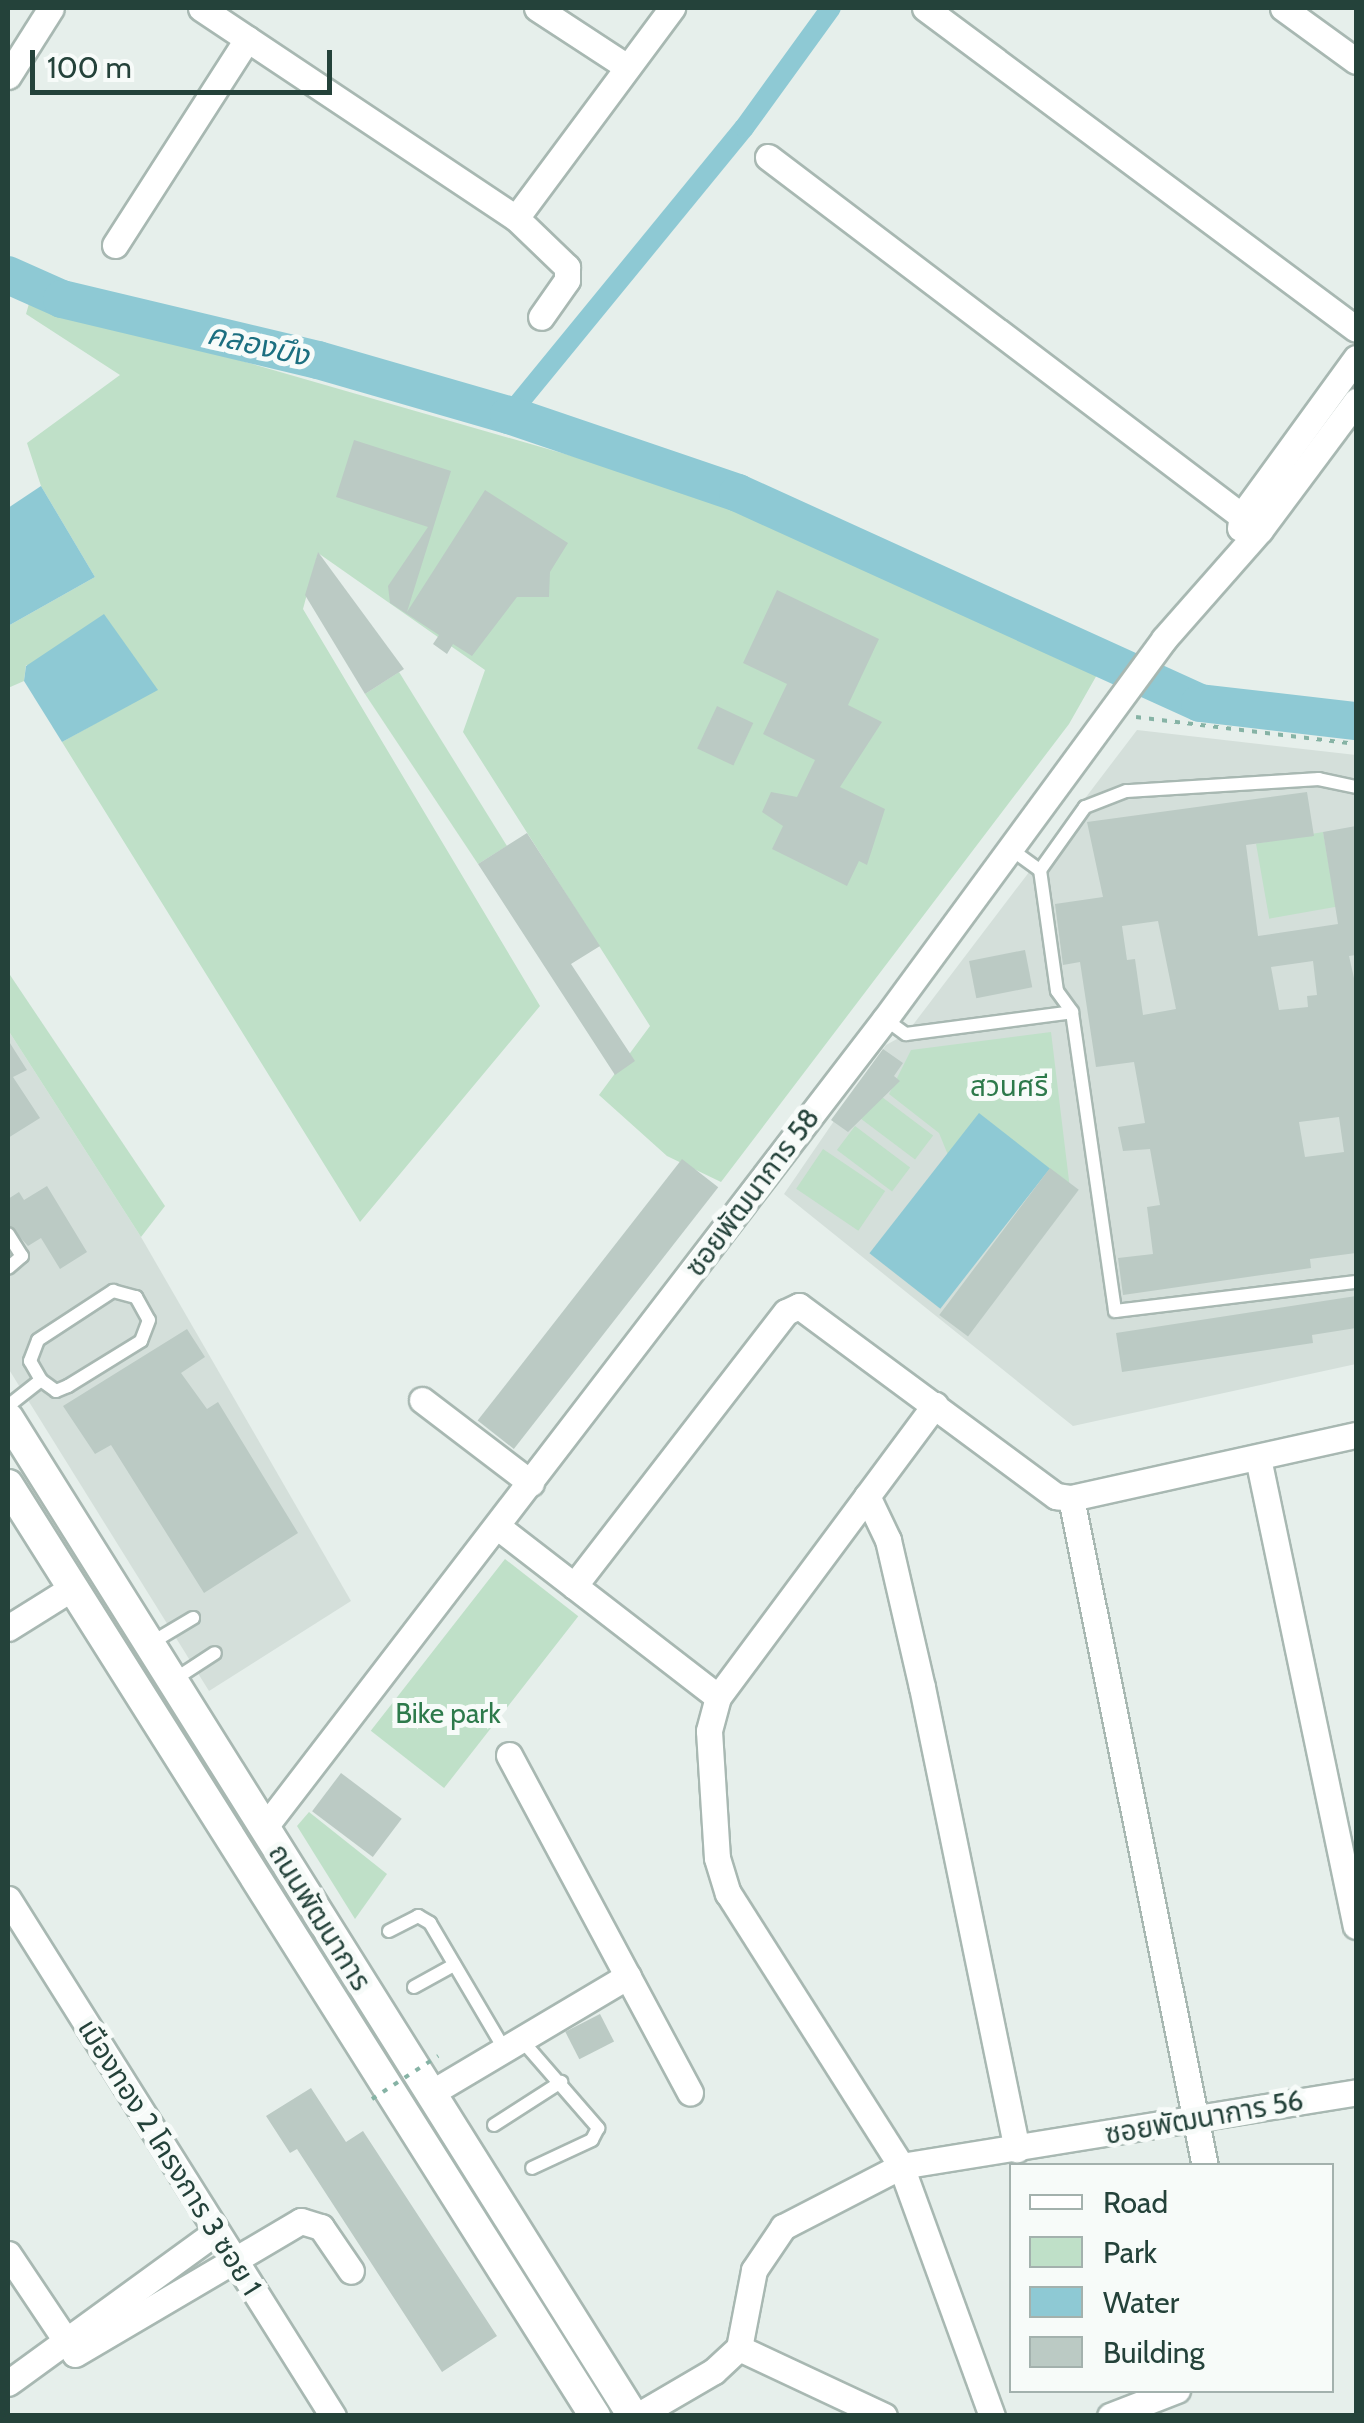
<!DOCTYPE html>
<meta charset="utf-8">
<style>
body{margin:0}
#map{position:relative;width:1364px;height:2423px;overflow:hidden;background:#e6efeb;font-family:Cabin,"Noto Sans Thai",sans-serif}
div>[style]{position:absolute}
.built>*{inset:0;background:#d4dfda}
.green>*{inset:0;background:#bfe0c8;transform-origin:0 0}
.water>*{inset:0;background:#8ec9d4;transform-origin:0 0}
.canal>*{height:20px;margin:-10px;padding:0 10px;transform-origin:10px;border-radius:10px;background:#8ec9d4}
.river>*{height:38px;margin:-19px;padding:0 19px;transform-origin:19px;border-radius:19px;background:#8ec9d4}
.building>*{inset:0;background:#bbcac4;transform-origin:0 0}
.path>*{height:4px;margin-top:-2px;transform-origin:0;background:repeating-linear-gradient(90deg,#86b3a5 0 5px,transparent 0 13px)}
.roads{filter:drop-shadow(2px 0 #a8b8b2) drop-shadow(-2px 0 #a8b8b2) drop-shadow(0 2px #a8b8b2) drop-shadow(0 -2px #a8b8b2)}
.lane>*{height:12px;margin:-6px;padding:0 6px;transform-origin:6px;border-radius:6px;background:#fff}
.street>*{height:25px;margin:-12.5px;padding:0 12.5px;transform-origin:12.5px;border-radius:12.5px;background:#fff}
.secondary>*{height:30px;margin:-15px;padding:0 15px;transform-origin:15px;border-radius:15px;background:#fff}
.path-bridge>*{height:4px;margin-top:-2px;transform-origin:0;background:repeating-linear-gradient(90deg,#86b3a5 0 5px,transparent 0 13px)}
span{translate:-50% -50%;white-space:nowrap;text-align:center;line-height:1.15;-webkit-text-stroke:10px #f7fbf9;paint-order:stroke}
.park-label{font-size:28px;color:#2d7a4b}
.street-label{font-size:28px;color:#24423a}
.water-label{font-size:30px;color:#1c6f80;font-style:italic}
.frame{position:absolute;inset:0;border:10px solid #24423a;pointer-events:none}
.legend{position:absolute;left:1009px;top:2163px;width:325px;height:230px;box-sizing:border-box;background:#f7fbf9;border:2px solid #a3b1ad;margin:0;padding:12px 18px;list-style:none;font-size:30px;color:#24423a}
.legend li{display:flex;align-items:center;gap:20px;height:50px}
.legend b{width:50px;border:2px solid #a3b1ad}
.scale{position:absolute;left:30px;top:50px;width:302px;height:45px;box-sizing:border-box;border:5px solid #24423a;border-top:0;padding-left:12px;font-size:30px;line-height:35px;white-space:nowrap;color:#24423a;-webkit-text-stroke:8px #f7fbf9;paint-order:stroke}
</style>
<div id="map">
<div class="built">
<div style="clip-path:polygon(1137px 730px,1356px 755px,1356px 1364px,1073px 1426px,784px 1194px,886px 1045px,906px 1034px)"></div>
<div style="clip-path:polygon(8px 1030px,141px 1237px,351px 1601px,209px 1691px,8px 1368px)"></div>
</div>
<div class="green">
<div style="clip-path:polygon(30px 300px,652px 479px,866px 562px,1098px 673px,1069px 724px,721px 1182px,667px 1156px,599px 1095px,650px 1026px,463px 732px,485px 670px,318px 553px,303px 609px,540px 1006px,360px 1222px,62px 742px,157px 689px,26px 665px,24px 681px,8px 688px,8px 626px,95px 577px,41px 486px,27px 443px,120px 375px,26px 314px)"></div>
<div style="clip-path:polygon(399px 672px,507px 846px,478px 864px,365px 694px)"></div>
<div style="left:1323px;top:832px;width:76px;height:68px;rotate:80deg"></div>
<div style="clip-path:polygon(8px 972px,165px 1206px,141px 1237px,8px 1030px)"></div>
<div style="clip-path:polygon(1051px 1032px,1070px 1189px,975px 1121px,948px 1155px,939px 1133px,889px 1094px,911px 1050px)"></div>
<div style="left:878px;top:1094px;width:69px;height:30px;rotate:37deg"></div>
<div style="left:855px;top:1126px;width:69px;height:30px;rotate:37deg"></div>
<div style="left:823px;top:1149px;width:75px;height:48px;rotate:34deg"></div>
<div style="left:505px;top:1559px;width:93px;height:218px;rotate:38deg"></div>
<div style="clip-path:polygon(309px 1812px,387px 1874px,355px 1919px,297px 1826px)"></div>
</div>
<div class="water">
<div style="clip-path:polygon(41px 486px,95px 577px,8px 626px,8px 508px)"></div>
<div style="clip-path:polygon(104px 614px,158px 690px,62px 742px,24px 681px,26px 666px)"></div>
<div style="left:979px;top:1113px;width:90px;height:178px;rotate:38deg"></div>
</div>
<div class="canal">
<div style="left:509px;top:415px;width:371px;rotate:-50.7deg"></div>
<div style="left:744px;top:128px;width:148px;rotate:-54.1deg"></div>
</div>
<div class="river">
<div style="left:8px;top:275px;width:59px;rotate:24deg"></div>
<div style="left:62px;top:299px;width:263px;rotate:13.4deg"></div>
<div style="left:318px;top:360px;width:199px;rotate:16.1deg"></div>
<div style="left:509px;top:415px;width:242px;rotate:18.8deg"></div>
<div style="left:738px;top:493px;width:507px;rotate:24.44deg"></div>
<div style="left:1200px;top:703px;width:157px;rotate:6.6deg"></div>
</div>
<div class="building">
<div style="clip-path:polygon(354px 440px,451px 471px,407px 612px,485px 490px,568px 543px,550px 572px,549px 597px,517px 597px,472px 656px,453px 644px,447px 654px,433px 644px,439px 635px,390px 603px,388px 586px,428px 527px,336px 497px)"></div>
<div style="clip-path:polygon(318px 552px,404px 669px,365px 694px,305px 595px)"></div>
<div style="clip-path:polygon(777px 590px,879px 639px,848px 705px,882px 722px,840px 787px,885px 809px,867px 865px,859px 861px,847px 886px,772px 849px,783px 826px,762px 812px,771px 792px,797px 797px,815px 760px,763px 734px,787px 684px,743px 663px)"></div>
<div style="left:717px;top:706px;width:40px;height:47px;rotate:25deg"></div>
<div style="clip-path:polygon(evenodd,1307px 792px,1314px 836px,1246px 845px,1258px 936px,1338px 924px,1323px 832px,1356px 826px,1356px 955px,1349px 956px,1356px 987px,1356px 1253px,1310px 1259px,1311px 1268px,1123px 1295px,1118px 1258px,1153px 1254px,1147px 1207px,1160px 1205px,1150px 1149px,1123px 1151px,1118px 1127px,1145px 1123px,1134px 1062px,1096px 1067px,1080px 962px,1063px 965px,1055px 904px,1103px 897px,1087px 822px,1307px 792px,1158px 921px,1176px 1009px,1143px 1015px,1135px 959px,1127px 960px,1122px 926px,1158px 921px,1307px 792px,1313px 961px,1317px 995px,1307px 996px,1308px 1007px,1279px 1010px,1271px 967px,1313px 961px,1307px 792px,1339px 1117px,1344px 1152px,1305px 1157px,1299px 1122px,1339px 1117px)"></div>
<div style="clip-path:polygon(527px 833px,600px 946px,571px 964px,635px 1061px,615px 1075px,478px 864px)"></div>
<div style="left:1025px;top:950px;width:38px;height:57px;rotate:79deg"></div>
<div style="clip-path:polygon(8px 1040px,27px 1070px,13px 1077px,40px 1118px,8px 1138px)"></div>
<div style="clip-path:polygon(883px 1049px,903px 1063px,894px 1076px,900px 1081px,848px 1132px,831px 1120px)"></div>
<div style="left:682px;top:1159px;width:46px;height:332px;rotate:38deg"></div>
<div style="left:1050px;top:1168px;width:36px;height:184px;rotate:37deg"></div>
<div style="clip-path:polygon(47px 1186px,87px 1252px,60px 1269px,41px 1238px,28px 1246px,8px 1224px,8px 1199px,19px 1192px,24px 1200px)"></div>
<div style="clip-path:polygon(1356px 1296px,1356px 1328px,1312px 1335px,1313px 1343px,1122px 1372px,1116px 1333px)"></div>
<div style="clip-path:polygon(187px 1329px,205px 1357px,181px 1373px,207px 1409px,218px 1402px,298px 1533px,204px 1593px,111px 1445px,95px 1454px,63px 1406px)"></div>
<div style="left:341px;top:1773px;width:76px;height:48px;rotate:37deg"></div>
<div style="left:600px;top:2014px;width:31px;height:39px;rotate:63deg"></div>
<div style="clip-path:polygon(311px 2088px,346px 2142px,363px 2131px,497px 2336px,442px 2372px,297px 2149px,290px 2153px,266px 2116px)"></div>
</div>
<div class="path">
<div style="left:1136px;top:717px;width:222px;rotate:7deg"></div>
</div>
<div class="roads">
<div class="lane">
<div style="left:1356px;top:787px;width:38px;rotate:-168deg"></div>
<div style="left:1319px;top:779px;width:193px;rotate:176.4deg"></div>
<div style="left:1126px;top:791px;width:44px;rotate:158.7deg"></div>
<div style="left:1085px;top:807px;width:77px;rotate:125.5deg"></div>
<div style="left:1040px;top:870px;width:122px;rotate:82deg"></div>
<div style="left:1057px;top:991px;width:26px;rotate:54deg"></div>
<div style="left:1072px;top:1012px;width:302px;rotate:81.8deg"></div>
<div style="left:1115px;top:1311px;width:243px;rotate:-6.9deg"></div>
<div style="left:1012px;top:850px;width:34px;rotate:36deg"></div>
<div style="left:885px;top:1019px;width:26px;rotate:36deg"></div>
<div style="left:906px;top:1034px;width:167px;rotate:-7.5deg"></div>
<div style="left:8px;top:1234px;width:26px;rotate:58deg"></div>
<div style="left:22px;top:1256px;width:18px;rotate:139deg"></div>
<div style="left:8px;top:1406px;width:42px;rotate:-38.2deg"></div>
<div style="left:41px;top:1380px;width:22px;rotate:-120deg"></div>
<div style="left:30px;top:1361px;width:22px;rotate:-69deg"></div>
<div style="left:38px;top:1340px;width:90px;rotate:-33.2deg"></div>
<div style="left:113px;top:1291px;width:24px;rotate:15deg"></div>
<div style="left:136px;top:1297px;width:26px;rotate:61deg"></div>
<div style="left:149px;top:1320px;width:22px;rotate:111deg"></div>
<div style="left:141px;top:1341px;width:86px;rotate:148.3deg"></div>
<div style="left:68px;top:1386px;width:13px;rotate:157deg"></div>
<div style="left:56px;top:1391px;width:19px;rotate:-144deg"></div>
<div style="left:151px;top:1643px;width:49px;rotate:-30.8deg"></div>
<div style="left:172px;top:1681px;width:51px;rotate:-33.1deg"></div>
<div style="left:389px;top:1931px;width:33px;rotate:-27deg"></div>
<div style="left:418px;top:1916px;width:14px;rotate:30deg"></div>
<div style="left:430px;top:1923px;width:144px;rotate:59.5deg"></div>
<div style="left:414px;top:1987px;width:46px;rotate:-28.8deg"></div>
<div style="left:519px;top:2037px;width:121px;rotate:49deg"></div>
<div style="left:598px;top:2128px;width:13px;rotate:117deg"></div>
<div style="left:592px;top:2140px;width:66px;rotate:155deg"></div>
<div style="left:494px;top:2125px;width:80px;rotate:-32.7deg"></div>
</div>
<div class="street">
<div style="left:201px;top:8px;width:379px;rotate:33.7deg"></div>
<div style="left:516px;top:218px;width:71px;rotate:43.9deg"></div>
<div style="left:567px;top:267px;width:13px;rotate:90deg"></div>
<div style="left:567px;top:280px;width:45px;rotate:125.1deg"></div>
<div style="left:537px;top:8px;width:108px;rotate:33.2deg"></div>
<div style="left:925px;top:8px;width:537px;rotate:36.68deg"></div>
<div style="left:1283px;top:8px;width:90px;rotate:36deg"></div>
<div style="left:8px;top:76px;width:80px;rotate:-57.7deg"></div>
<div style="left:768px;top:157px;width:617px;rotate:37.17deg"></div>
<div style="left:516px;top:218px;width:262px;rotate:-53.4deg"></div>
<div style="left:115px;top:245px;width:245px;rotate:-57.3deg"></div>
<div style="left:1240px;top:528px;width:13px;rotate:-81deg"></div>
<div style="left:1242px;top:515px;width:194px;rotate:-54deg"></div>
<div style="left:422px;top:1400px;width:137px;rotate:37.3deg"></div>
<div style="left:1258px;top:1458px;width:478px;rotate:78.2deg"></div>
<div style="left:867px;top:1496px;width:49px;rotate:64.5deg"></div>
<div style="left:888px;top:1540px;width:151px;rotate:77deg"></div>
<div style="left:922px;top:1687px;width:472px;rotate:78.4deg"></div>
<div style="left:1071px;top:1498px;width:681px;rotate:78.66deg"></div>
<div style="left:498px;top:1527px;width:278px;rotate:37.7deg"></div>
<div style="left:718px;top:1697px;width:35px;rotate:105deg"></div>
<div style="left:709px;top:1731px;width:127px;rotate:86.4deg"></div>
<div style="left:717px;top:1858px;width:37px;rotate:73deg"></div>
<div style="left:728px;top:1893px;width:323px;rotate:57.6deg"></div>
<div style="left:901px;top:2166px;width:266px;rotate:70deg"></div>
<div style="left:574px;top:1586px;width:346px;rotate:-52.3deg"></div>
<div style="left:786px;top:1312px;width:14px;rotate:-25deg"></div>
<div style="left:799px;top:1306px;width:320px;rotate:36.5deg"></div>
<div style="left:1056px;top:1496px;width:15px;rotate:8deg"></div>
<div style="left:1071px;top:1498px;width:292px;rotate:-12.5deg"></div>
<div style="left:8px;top:1628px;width:75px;rotate:-32deg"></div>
<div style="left:718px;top:1697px;width:364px;rotate:-53.4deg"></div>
<div style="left:509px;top:1755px;width:383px;rotate:61.8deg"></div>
<div style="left:264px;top:1828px;width:1020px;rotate:-52.49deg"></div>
<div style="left:885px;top:1019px;width:471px;rotate:-53.7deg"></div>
<div style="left:1164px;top:639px;width:145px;rotate:-48.6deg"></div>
<div style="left:1260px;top:530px;width:161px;rotate:-53.3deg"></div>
<div style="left:8px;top:1899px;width:611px;rotate:57.85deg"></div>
<div style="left:431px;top:2093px;width:229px;rotate:-30.7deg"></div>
<div style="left:8px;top:2254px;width:120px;rotate:56.2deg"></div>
<div style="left:75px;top:2354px;width:262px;rotate:-30.5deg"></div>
<div style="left:301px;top:2221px;width:21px;rotate:17deg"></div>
<div style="left:321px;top:2227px;width:53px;rotate:55.7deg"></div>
<div style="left:739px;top:2348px;width:160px;rotate:25.1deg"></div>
<div style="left:8px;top:2383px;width:257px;rotate:-36deg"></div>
<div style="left:637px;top:2416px;width:89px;rotate:-30.3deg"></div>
<div style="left:714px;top:2371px;width:34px;rotate:-43deg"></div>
<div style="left:739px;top:2348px;width:79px;rotate:-79.1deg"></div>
<div style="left:754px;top:2270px;width:52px;rotate:-56deg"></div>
<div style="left:783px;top:2227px;width:133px;rotate:-27.3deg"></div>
<div style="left:901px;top:2166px;width:461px;rotate:-9.2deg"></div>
<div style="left:1110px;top:2416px;width:72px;rotate:-21.2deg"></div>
</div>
<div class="secondary">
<div style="left:8px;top:1418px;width:1178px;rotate:57.94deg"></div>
<div style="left:8px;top:1485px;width:1101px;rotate:57.77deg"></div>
</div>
</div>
<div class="path-bridge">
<div style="left:372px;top:2099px;width:79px;rotate:-33.1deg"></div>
</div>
<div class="park-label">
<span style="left:1009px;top:1086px">สวนศรี</span>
<span style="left:448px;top:1713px">Bike park</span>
</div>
<div class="street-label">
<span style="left:752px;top:1192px;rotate:-53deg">ซอยพัฒนาการ 58</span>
<span style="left:320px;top:1917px;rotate:58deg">ถนนพัฒนาการ</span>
<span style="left:1204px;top:2117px;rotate:-10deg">ซอยพัฒนาการ 56</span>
<span style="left:170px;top:2157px;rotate:58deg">เมืองทอง 2 โครงการ 3 ซอย 1</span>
</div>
<div class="water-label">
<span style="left:258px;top:345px;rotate:13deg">คลองบึง</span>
</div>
<div class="frame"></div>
<ul class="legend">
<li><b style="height:12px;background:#fff"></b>Road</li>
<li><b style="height:28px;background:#bfe0c8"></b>Park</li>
<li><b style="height:28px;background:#8ec9d4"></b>Water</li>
<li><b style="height:28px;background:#bbcac4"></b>Building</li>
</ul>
<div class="scale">100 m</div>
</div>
